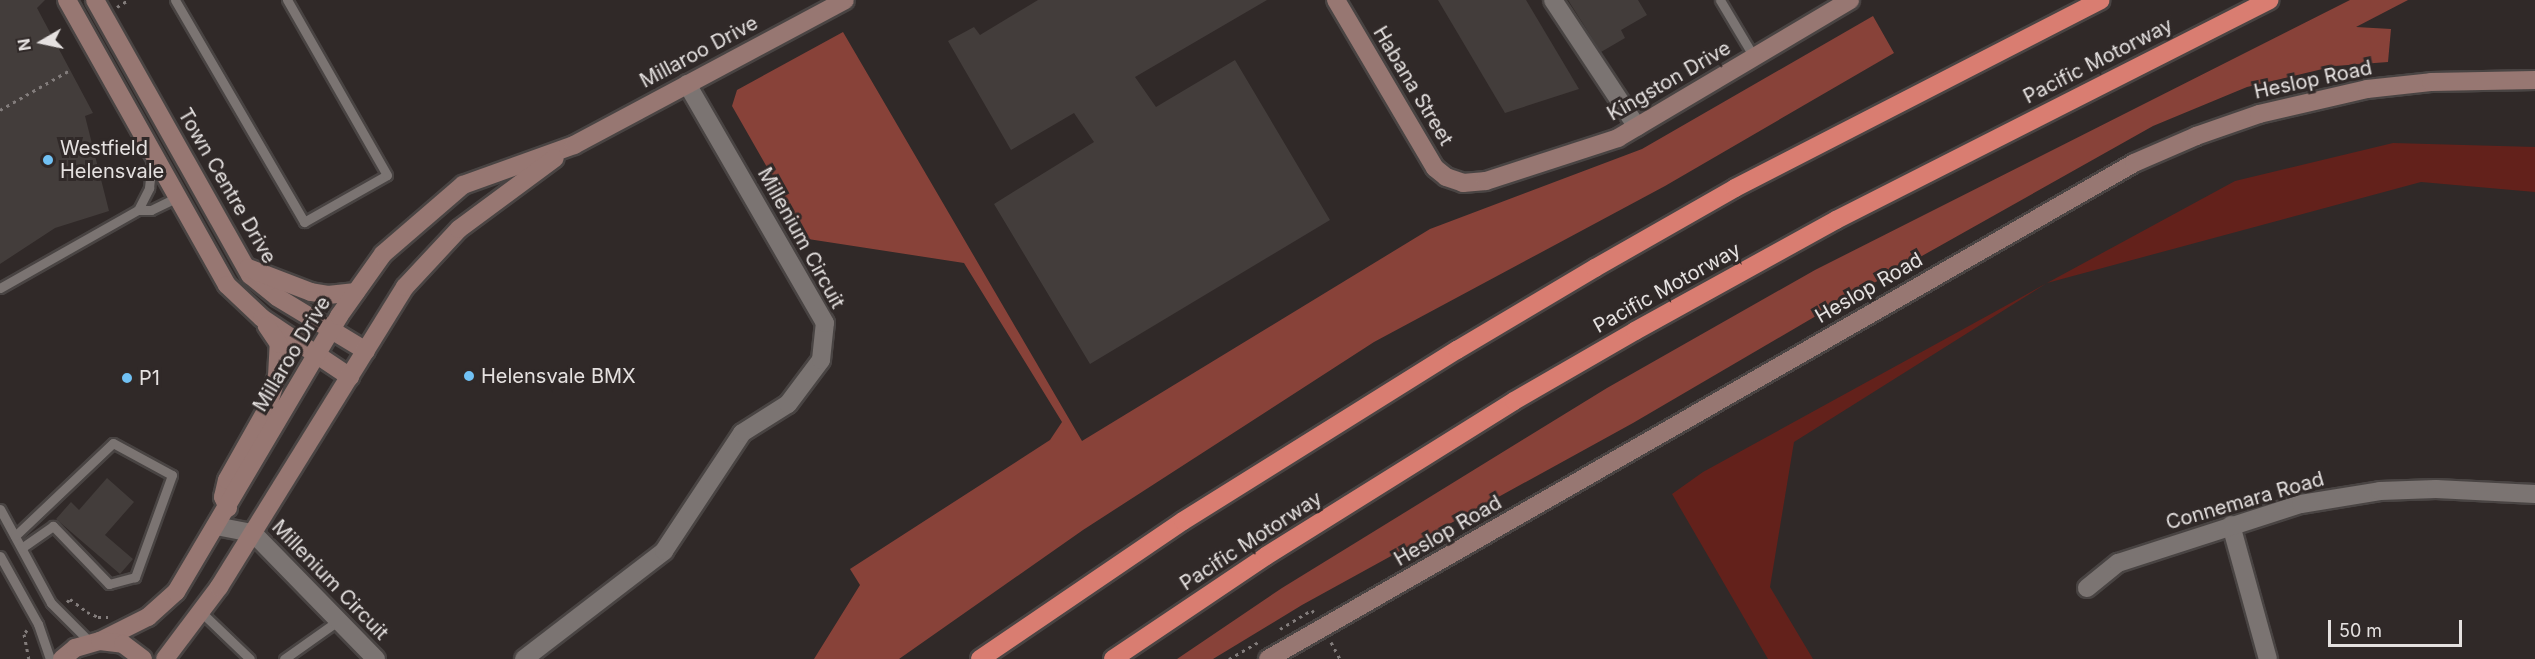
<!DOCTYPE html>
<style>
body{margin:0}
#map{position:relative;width:2535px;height:659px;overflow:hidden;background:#302928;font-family:Inter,sans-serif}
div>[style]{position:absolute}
.green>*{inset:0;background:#63211b}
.forest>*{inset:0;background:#884239}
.building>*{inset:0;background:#433d3b}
.path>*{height:3px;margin-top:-1.5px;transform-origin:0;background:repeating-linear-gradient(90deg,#827c7b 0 3px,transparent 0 7.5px)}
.roads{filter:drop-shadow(2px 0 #494443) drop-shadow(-2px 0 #494443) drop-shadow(0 2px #494443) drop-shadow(0 -2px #494443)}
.lane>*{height:9px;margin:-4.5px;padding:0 4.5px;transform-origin:4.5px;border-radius:4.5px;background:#7b7472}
.street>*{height:18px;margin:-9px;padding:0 9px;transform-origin:9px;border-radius:9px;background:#7b7472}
.secondary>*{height:18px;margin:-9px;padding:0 9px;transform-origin:9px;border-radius:9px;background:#977772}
.highway>*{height:18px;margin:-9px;padding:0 9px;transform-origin:9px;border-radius:9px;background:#d97d71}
.dots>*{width:16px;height:16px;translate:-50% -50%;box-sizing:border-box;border:3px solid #302928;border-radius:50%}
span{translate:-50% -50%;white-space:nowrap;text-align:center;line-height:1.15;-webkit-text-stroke:6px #302928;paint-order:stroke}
.street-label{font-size:20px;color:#e5e1e0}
.poi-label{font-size:20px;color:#e5e1e0}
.left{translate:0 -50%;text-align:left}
.north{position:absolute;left:12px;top:12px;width:60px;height:60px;-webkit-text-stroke:4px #302928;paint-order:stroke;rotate:261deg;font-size:16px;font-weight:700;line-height:24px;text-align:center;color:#e5e1e0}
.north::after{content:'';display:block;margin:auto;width:21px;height:27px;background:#e5e1e0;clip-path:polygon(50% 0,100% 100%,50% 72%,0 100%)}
.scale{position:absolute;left:2328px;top:620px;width:134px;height:27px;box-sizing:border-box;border:3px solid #e5e1e0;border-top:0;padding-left:8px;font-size:18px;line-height:21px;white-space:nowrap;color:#e5e1e0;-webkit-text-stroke:4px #302928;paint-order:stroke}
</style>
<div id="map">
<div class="green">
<div style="clip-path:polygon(2393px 143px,2535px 147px,2535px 192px,2421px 182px,2047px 283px,1794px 442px,1770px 587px,1813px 659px,1768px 659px,1672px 494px,1703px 472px,2047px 283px,2235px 181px)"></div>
</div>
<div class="forest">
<div style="clip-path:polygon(2350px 0,2408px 0,2356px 27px,2391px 29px,2388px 62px,2335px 66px,2247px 87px,2153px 126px,1833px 306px,1633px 423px,1302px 605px,1213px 659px,1177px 659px,1282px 588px,1607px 388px,1815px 270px)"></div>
<div style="clip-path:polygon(1873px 16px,1894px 53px,1665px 186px,1374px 342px,1083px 530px,899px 659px,814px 659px,860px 585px,850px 569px,1050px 440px,1062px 422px,964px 263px,808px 239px,732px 106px,737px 90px,843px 32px,1082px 441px,1430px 229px,1642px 149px)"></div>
</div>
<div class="building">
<div style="clip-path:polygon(0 0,45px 0,37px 8px,93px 113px,85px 116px,109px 211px,55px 228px,0 264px)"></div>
<div style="clip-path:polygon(1038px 0,1267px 0,1135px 77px,1156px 107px,1235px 60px,1330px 220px,1090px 364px,994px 204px,1094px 142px,1074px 113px,1011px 150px,948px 41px,974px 27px,980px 35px)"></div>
<div style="clip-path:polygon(1438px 0,1526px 0,1579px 89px,1505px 113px)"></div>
<div style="clip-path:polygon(1568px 0,1638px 0,1647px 15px,1621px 30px,1625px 38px,1601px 52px)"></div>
<div style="clip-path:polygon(107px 478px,134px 502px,105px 535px,133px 559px,120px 574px,56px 519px,71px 502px,79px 510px)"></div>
</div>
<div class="path">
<div style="left:117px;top:7px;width:13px;rotate:-32deg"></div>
<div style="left:0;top:110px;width:81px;rotate:-29.7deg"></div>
<div style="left:67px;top:602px;width:4px;rotate:-45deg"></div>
<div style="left:70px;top:599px;width:21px;rotate:37deg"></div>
<div style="left:87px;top:612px;width:12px;rotate:24deg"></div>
<div style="left:98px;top:617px;width:10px"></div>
<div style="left:1280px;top:629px;width:37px;rotate:-31deg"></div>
<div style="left:1312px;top:610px;width:4px;rotate:56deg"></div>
<div style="left:27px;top:630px;width:5px;rotate:127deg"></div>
<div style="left:24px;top:634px;width:25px;rotate:79deg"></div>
<div style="left:1331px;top:642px;width:19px;rotate:62deg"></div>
<div style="left:1229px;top:659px;width:34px;rotate:-30deg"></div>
</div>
<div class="roads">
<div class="lane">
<div style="left:175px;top:0;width:257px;rotate:59.8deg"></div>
<div style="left:304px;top:222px;width:95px;rotate:-29.5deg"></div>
<div style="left:387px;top:175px;width:202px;rotate:-119.7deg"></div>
<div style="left:1720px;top:0;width:66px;rotate:59.2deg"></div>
<div style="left:138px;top:210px;width:25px;rotate:-63deg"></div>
<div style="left:149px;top:188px;width:30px;rotate:-84deg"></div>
<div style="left:0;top:288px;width:159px;rotate:-29.5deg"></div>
<div style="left:138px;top:210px;width:13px"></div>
<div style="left:151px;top:210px;width:30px;rotate:-26deg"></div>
<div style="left:0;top:509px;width:107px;rotate:61.5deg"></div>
<div style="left:51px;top:603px;width:55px;rotate:45deg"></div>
<div style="left:15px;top:536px;width:135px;rotate:-43.5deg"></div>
<div style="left:113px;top:443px;width:67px;rotate:28.5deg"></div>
<div style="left:172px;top:475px;width:109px;rotate:109.9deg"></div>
<div style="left:135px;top:577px;width:27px;rotate:165deg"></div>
<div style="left:109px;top:584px;width:81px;rotate:-134deg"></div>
<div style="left:53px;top:526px;width:38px;rotate:145deg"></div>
<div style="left:0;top:556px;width:78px;rotate:60.8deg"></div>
<div style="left:38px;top:624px;width:37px;rotate:71deg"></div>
<div style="left:200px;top:611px;width:69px;rotate:43.8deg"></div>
<div style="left:284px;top:659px;width:67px;rotate:-35.3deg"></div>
</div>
<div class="street">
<div style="left:1553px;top:0;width:152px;rotate:56.5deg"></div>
<div style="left:2231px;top:525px;width:139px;rotate:74.6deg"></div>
<div style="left:216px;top:526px;width:38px;rotate:11deg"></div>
<div style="left:253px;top:533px;width:176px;rotate:45.7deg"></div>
<div style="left:2087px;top:588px;width:40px;rotate:-39deg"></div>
<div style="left:2118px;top:563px;width:192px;rotate:-17.9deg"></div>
<div style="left:2301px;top:504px;width:80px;rotate:-9.3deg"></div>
<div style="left:2380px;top:491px;width:56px;rotate:-2deg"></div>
<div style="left:2436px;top:489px;width:99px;rotate:2.9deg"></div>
<div style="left:524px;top:659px;width:177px;rotate:-37.6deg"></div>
<div style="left:664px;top:551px;width:141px;rotate:-56.5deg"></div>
<div style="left:742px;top:433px;width:54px;rotate:-32.2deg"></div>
<div style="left:788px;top:404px;width:55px;rotate:-53.1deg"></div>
<div style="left:821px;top:360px;width:37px;rotate:-84deg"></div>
<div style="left:825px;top:323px;width:276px;rotate:-120deg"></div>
</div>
<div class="secondary">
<div style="left:67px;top:0;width:327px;rotate:60.7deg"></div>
<div style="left:227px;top:285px;width:48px;rotate:43.3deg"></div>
<div style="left:262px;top:318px;width:106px;rotate:33.8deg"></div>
<div style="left:95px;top:0;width:316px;rotate:60.6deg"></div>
<div style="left:250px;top:275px;width:35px;rotate:39deg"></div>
<div style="left:277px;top:297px;width:104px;rotate:31.2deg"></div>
<div style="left:1336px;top:0;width:195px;rotate:59.5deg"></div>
<div style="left:1435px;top:168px;width:14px;rotate:39deg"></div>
<div style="left:1446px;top:177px;width:18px;rotate:19deg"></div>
<div style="left:1463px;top:183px;width:23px;rotate:-5deg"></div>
<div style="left:1486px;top:181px;width:139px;rotate:-18deg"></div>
<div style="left:1618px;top:138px;width:270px;rotate:-30.7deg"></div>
<div style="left:248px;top:268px;width:67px;rotate:20.9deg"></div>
<div style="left:311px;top:292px;width:17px;rotate:10deg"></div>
<div style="left:328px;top:295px;width:28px;rotate:-6deg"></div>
<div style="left:228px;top:508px;width:12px;rotate:-114deg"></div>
<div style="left:223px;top:497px;width:17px;rotate:-77deg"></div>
<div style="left:227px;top:480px;width:81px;rotate:-60.6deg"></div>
<div style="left:267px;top:409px;width:34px;rotate:-73deg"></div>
<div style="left:277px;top:377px;width:33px;rotate:-87deg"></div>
<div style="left:279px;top:344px;width:22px;rotate:-124deg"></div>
<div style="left:100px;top:641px;width:54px;rotate:-26.6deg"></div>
<div style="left:148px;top:617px;width:38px;rotate:-42deg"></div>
<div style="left:176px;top:592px;width:321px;rotate:-59.4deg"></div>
<div style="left:339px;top:316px;width:76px;rotate:-54.6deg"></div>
<div style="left:383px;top:254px;width:106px;rotate:-40.8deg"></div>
<div style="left:463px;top:185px;width:118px;rotate:-19.8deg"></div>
<div style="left:574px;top:145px;width:307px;rotate:-28.1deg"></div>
<div style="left:62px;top:659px;width:17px;rotate:-40deg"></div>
<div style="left:75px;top:648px;width:26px;rotate:-16deg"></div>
<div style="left:100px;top:641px;width:23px;rotate:7deg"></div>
<div style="left:123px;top:644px;width:25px;rotate:37deg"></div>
<div style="left:165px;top:659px;width:90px;rotate:-53.1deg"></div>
<div style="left:219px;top:587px;width:353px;rotate:-58.2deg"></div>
<div style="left:405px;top:287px;width:79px;rotate:-47deg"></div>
<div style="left:459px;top:229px;width:119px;rotate:-36.5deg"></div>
<div style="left:1268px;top:659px;width:998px;rotate:-29.8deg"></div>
<div style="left:2134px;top:163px;width:68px;rotate:-23.5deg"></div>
<div style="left:2196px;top:136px;width:67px;rotate:-19.2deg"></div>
<div style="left:2259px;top:114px;width:111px;rotate:-13deg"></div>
<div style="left:2367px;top:89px;width:64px;rotate:-6.2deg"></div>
<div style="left:2431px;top:82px;width:104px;rotate:-1.1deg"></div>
</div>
<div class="highway">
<div style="left:980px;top:659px;width:245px;rotate:-34.2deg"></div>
<div style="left:1183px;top:521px;width:323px;rotate:-32deg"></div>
<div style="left:1457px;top:350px;width:161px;rotate:-30.7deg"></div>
<div style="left:1595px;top:268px;width:161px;rotate:-29.7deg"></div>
<div style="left:1735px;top:188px;width:411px;rotate:-27.2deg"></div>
<div style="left:1113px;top:659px;width:184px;rotate:-33.9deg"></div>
<div style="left:1266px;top:556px;width:292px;rotate:-32deg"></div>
<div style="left:1514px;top:401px;width:140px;rotate:-30deg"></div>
<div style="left:1635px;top:331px;width:230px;rotate:-28.9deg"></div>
<div style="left:1836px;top:220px;width:486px;rotate:-26.9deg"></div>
</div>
</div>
<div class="dots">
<div style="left:48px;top:160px;background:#71c1f4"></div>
<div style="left:469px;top:376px;background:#71c1f4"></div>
<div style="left:127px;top:378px;background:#71c1f4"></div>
</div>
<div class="street-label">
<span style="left:699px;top:52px;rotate:-28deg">Millaroo Drive</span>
<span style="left:2098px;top:61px;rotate:-27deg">Pacific Motorway</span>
<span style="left:2313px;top:80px;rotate:-12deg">Heslop Road</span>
<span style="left:1669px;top:81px;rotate:-30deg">Kingston Drive</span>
<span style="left:1413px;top:86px;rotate:59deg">Habana Street</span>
<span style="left:227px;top:186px;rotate:60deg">Town Centre Drive</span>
<span style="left:801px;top:238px;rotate:61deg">Millenium Circuit</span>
<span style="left:1667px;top:288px;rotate:-29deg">Pacific Motorway</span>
<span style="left:1869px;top:288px;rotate:-30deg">Heslop Road</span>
<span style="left:292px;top:354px;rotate:-59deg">Millaroo Drive</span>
<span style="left:2245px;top:501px;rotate:-16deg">Connemara Road</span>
<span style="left:1448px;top:531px;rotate:-30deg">Heslop Road</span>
<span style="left:1251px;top:541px;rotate:-33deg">Pacific Motorway</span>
<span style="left:330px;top:580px;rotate:46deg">Millenium Circuit</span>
</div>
<div class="poi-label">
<span class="left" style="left:60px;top:160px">Westfield<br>Helensvale</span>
<span class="left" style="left:481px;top:376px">Helensvale BMX</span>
<span class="left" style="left:139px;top:378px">P1</span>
</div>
<div class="north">N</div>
<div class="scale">50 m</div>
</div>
